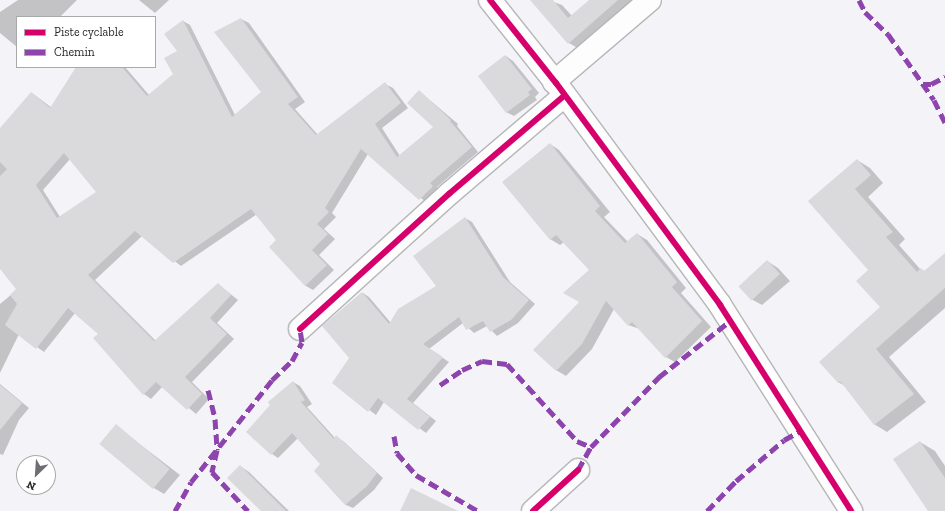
<!DOCTYPE html>
<style>
body{margin:0}
#map{position:relative;width:945px;height:511px;overflow:hidden;background:#f4f4f8;font-family:"Zilla Slab",serif}
div>[style]{position:absolute}
.shadow>*{inset:0;background:#0003}
.building>*{inset:0;background:#dadadd;transform-origin:0 0}
.roads{filter:drop-shadow(1px 0 #b6b6b9) drop-shadow(-1px 0 #b6b6b9) drop-shadow(0 1px #b6b6b9) drop-shadow(0 -1px #b6b6b9)}
.minor>*{height:22px;margin:-11px;padding:0 11px;transform-origin:11px;border-radius:11px;background:#fdfdfe}
.quiet>*{height:5px;margin-top:-2.5px;transform-origin:0;background:repeating-linear-gradient(90deg,#8e44ad 0 10px,transparent 0 15px)}
.cycleway>*{height:6px;margin:-3px;padding:0 3px;transform-origin:3px;border-radius:3px;background:#d6006c}
span{translate:-50% -50%;white-space:nowrap;text-align:center;line-height:1.15;-webkit-text-stroke:3.5px #fff;paint-order:stroke}
.legend{position:absolute;left:16px;top:16px;width:140px;height:52px;box-sizing:border-box;background:#fff;border:1px solid #a9a9aa;margin:0;padding:5px 7px;list-style:none;font-size:12px;color:#28282b}
.legend li{display:flex;align-items:center;gap:8px;height:20px}
.legend b{width:20px;border:1px solid #a9a9aa}
.north{position:absolute;left:16px;top:455px;width:40px;height:40px;box-sizing:border-box;background:#fff;border:1px solid #a9a9aa;border-radius:50%;rotate:205deg;font-size:11px;font-weight:700;line-height:16px;text-align:center;color:#28282b}
.north::after{content:'';display:block;margin:auto;width:14px;height:18px;background:#6f6f73;clip-path:polygon(50% 0,100% 100%,50% 72%,0 100%)}
</style>
<div id="map">
<div class="shadow">
<div style="clip-path:polygon(18px 0,77px 0,60px 17px,17px 17px,17px 47px,0 33px,0 12px)"></div>
<div style="clip-path:polygon(139px 0,169px 0,155px 13px)"></div>
<div style="clip-path:polygon(548px 0,562px 5px,572px 16px,591px 0,651px 0,581px 50px,569px 43px)"></div>
<div style="clip-path:polygon(evenodd,241px 19px,249px 23px,305px 102px,295px 109px,318px 135px,385px 84px,393px 88px,408px 108px,382px 128px,400px 156px,435px 127px,419px 91px,458px 124px,457px 126px,478px 152px,437px 187px,440px 191px,427px 203px,368px 154px,332px 213px,336px 217px,324px 229px,335px 239px,319px 255px,334px 270px,313px 290px,306px 286px,270px 247px,278px 241px,257px 214px,181px 266px,142px 236px,95px 280px,156px 341px,218px 284px,238px 300px,217px 323px,234px 339px,192px 382px,209px 399px,196px 414px,163px 386px,151px 399px,144px 394px,99px 334px,75px 313px,44px 352px,19px 334px,0 373px,0 304px,18px 289px,0 268px,0 129px,32px 93px,52px 108px,77px 67px,125px 67px,149px 95px,175px 74px,183px 21px,190px 25px,235px 115px,263px 92px,241px 19px,70px 159px,97px 192px,60px 217px,43px 190px,70px 159px)"></div>
<div style="clip-path:polygon(506px 56px,513px 61px,539px 93px,535px 97px,537px 100px,514px 116px,506px 112px)"></div>
<div style="clip-path:polygon(550px 144px,559px 150px,610px 212px,604px 217px,628px 242px,637px 234px,647px 240px,686px 288px,681px 293px,711px 327px,675px 362px,666px 357px,640px 329px,628px 325px,614px 309px,592px 349px,566px 376px,556px 370px,591px 270px,564px 242px,560px 245px,550px 239px)"></div>
<div style="clip-path:polygon(857px 160px,870px 168px,883px 183px,868px 197px,905px 239px,899px 245px,921px 270px,925px 271px,945px 255px,945px 308px,889px 357px,926px 402px,887px 432px,874px 424px,845px 386px,838px 382px,881px 307px,870px 270px,809px 202px)"></div>
<div style="clip-path:polygon(465px 218px,472px 222px,510px 282px,535px 304px,518px 323px,497px 336px,487px 326px,474px 333px,463px 323px,429px 349px,449px 362px,413px 403px,436px 421px,426px 433px,384px 402px,376px 415px,333px 383px,350px 358px,363px 293px,369px 297px,391px 323px,437px 286px)"></div>
<div style="clip-path:polygon(767px 261px,778px 268px,790px 281px,762px 305px,751px 299px)"></div>
<div style="clip-path:polygon(293px 382px,300px 386px,312px 404px,307px 407px,335px 438px,343px 441px,383px 478px,374px 490px,353px 508px,346px 505px,315px 471px,321px 464px,298px 438px,278px 458px,272px 454px)"></div>
<div style="clip-path:polygon(0 384px,29px 408px,19px 420px,3px 455px,0 454px)"></div>
<div style="clip-path:polygon(116px 426px,180px 475px,164px 494px,154px 488px)"></div>
<div style="clip-path:polygon(920px 442px,935px 451px,945px 466px,945px 511px,930px 511px)"></div>
<div style="clip-path:polygon(240px 466px,249px 472px,289px 511px,262px 511px)"></div>
</div>
<div class="building">
<div style="clip-path:polygon(530px 0,553px 0,568px 18px,589px 0,618px 0,568px 44px)"></div>
<div style="clip-path:polygon(evenodd,241px 18px,298px 97px,288px 104px,316px 135px,385px 82px,401px 103px,375px 124px,397px 157px,433px 127px,407px 103px,419px 90px,451px 120px,450px 121px,472px 147px,430px 183px,433px 186px,419px 200px,361px 149px,325px 208px,329px 212px,317px 224px,328px 234px,312px 250px,327px 265px,305px 286px,269px 247px,276px 240px,251px 209px,173px 263px,135px 231px,88px 275px,154px 341px,218px 283px,231px 295px,210px 318px,227px 334px,185px 377px,202px 394px,187px 410px,156px 382px,143px 395px,93px 338px,98px 334px,68px 308px,36px 349px,5px 325px,17px 304px,10px 295px,16px 289px,0 269px,0 176px,7px 169px,0 162px,0 128px,31px 92px,50px 108px,76px 67px,122px 67px,147px 96px,173px 74px,164px 58px,177px 51px,164px 34px,183px 20px,232px 117px,261px 92px,214px 32px,241px 18px,64px 153px,96px 192px,57px 218px,36px 185px,64px 153px)"></div>
<div style="clip-path:polygon(505px 55px,532px 89px,528px 92px,530px 95px,506px 113px,478px 76px)"></div>
<div style="clip-path:polygon(550px 143px,600px 206px,595px 211px,625px 243px,637px 233px,677px 282px,672px 287px,702px 321px,665px 358px,632px 322px,628px 326px,606px 301px,582px 344px,556px 371px,533px 350px,579px 302px,563px 293px,589px 270px,556px 235px,550px 240px,502px 182px)"></div>
<div style="clip-path:polygon(857px 159px,871px 175px,855px 189px,893px 232px,886px 237px,917px 272px,921px 268px,924px 271px,945px 253px,945px 288px,876px 349px,914px 394px,874px 425px,840px 381px,838px 383px,819px 362px,880px 307px,856px 281px,868px 270px,808px 201px)"></div>
<div style="clip-path:polygon(465px 217px,503px 277px,529px 300px,511px 320px,490px 332px,483px 321px,466px 330px,459px 317px,423px 344px,443px 357px,407px 399px,430px 417px,418px 430px,378px 398px,368px 412px,332px 383px,349px 358px,322px 326px,362px 292px,389px 324px,398px 309px,436px 286px,413px 256px)"></div>
<div style="left:767px;top:260px;width:19px;height:39px;rotate:47deg"></div>
<div style="clip-path:polygon(293px 381px,305px 400px,301px 402px,334px 439px,336px 435px,377px 473px,367px 486px,345px 505px,314px 471px,320px 464px,292px 433px,271px 455px,246px 432px,270px 405px,268px 402px)"></div>
<div style="clip-path:polygon(0 385px,22px 403px,0 430px)"></div>
<div style="left:116px;top:424px;width:70px;height:26px;rotate:40deg"></div>
<div style="clip-path:polygon(920px 441px,945px 478px,945px 511px,928px 511px,893px 459px)"></div>
<div style="clip-path:polygon(240px 465px,286px 511px,261px 511px,227px 478px)"></div>
<div style="clip-path:polygon(411px 488px,458px 511px,400px 511px)"></div>
</div>
<div class="roads">
<div class="minor">
<div style="left:490px;top:0;width:106px;rotate:51.5deg"></div>
<div style="left:556px;top:83px;width:276px;rotate:53.5deg"></div>
<div style="left:720px;top:305px;width:244px;rotate:57.5deg"></div>
<div style="left:554px;top:82px;width:126px;rotate:-40.5deg"></div>
<div style="left:300px;top:329px;width:202px;rotate:-42.2deg"></div>
<div style="left:450px;top:193px;width:150px;rotate:-40.4deg"></div>
<div style="left:533px;top:511px;width:61px;rotate:-42.3deg"></div>
</div>
</div>
<div class="quiet">
<div style="left:859px;top:0;width:13px;rotate:63deg"></div>
<div style="left:865px;top:12px;width:32px;rotate:44deg"></div>
<div style="left:888px;top:34px;width:80px;rotate:55.1deg"></div>
<div style="left:934px;top:100px;width:25px;rotate:64deg"></div>
<div style="left:923px;top:84px;width:8px"></div>
<div style="left:931px;top:84px;width:16px;rotate:-27deg"></div>
<div style="left:440px;top:385px;width:27px;rotate:-34deg"></div>
<div style="left:462px;top:370px;width:22px;rotate:-24deg"></div>
<div style="left:482px;top:361px;width:25px;rotate:7deg"></div>
<div style="left:507px;top:364px;width:104px;rotate:47.7deg"></div>
<div style="left:577px;top:441px;width:15px;rotate:23deg"></div>
<div style="left:208px;top:390px;width:30px;rotate:76deg"></div>
<div style="left:215px;top:419px;width:31px;rotate:86deg"></div>
<div style="left:217px;top:450px;width:23px;rotate:103deg"></div>
<div style="left:212px;top:472px;width:53px;rotate:47.3deg"></div>
<div style="left:394px;top:436px;width:17px;rotate:80deg"></div>
<div style="left:397px;top:453px;width:29px;rotate:49deg"></div>
<div style="left:416px;top:475px;width:72px;rotate:30.1deg"></div>
<div style="left:578px;top:470px;width:26px;rotate:-61deg"></div>
<div style="left:591px;top:447px;width:98px;rotate:-45.8deg"></div>
<div style="left:659px;top:377px;width:90px;rotate:-38.3deg"></div>
<div style="left:175px;top:511px;width:33px;rotate:-61deg"></div>
<div style="left:191px;top:482px;width:130px;rotate:-51.5deg"></div>
<div style="left:272px;top:380px;width:28px;rotate:-44deg"></div>
<div style="left:292px;top:361px;width:21px;rotate:-62deg"></div>
<div style="left:302px;top:342px;width:13px;rotate:-99deg"></div>
<div style="left:707px;top:511px;width:42px;rotate:-46deg"></div>
<div style="left:736px;top:481px;width:63px;rotate:-40.5deg"></div>
<div style="left:784px;top:440px;width:18px;rotate:-29deg"></div>
</div>
<div class="cycleway">
<div style="left:490px;top:0;width:106px;rotate:51.5deg"></div>
<div style="left:556px;top:83px;width:276px;rotate:53.5deg"></div>
<div style="left:720px;top:305px;width:244px;rotate:57.5deg"></div>
<div style="left:300px;top:329px;width:202px;rotate:-42.2deg"></div>
<div style="left:450px;top:193px;width:150px;rotate:-40.4deg"></div>
<div style="left:533px;top:511px;width:61px;rotate:-42.3deg"></div>
</div>
<ul class="legend">
<li><b style="height:5px;background:#d6006c"></b>Piste cyclable</li>
<li><b style="height:5px;background:#8e44ad"></b>Chemin</li>
</ul>
<div class="north">N</div>
</div>
